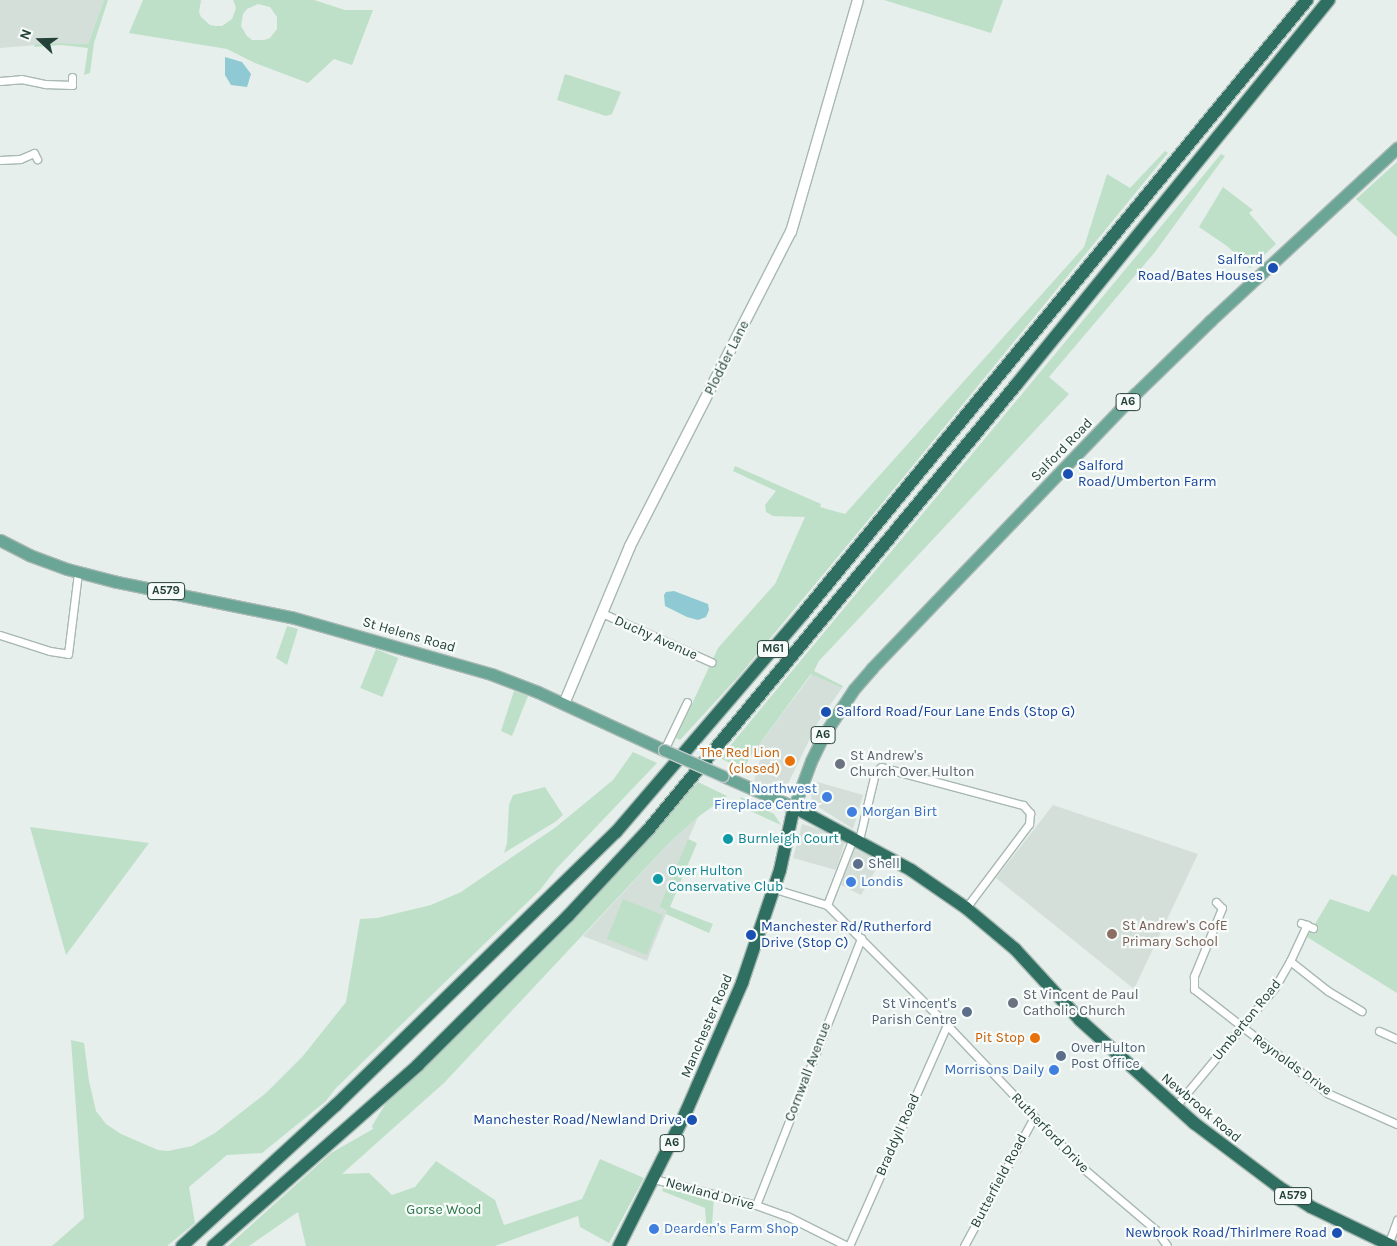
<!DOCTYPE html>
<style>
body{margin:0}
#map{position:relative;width:1397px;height:1246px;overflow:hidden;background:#e6efeb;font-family:Karla,sans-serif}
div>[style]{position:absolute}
.built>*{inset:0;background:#d4dfda}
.green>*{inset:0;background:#bfe0c8;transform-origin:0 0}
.water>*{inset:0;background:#8ec9d4}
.roads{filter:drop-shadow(1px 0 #a8b8b2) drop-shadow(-1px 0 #a8b8b2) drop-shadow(0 1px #a8b8b2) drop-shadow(0 -1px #a8b8b2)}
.street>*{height:7px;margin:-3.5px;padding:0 3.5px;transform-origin:3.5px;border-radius:3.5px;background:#fff}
.secondary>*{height:10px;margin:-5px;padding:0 5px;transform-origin:5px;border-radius:5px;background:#fff}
.primary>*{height:11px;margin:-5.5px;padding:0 5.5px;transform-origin:5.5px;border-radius:5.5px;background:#6aa596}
.highway>*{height:12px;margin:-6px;padding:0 6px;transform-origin:6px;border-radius:6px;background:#2f6f62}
.bridges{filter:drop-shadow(1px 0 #c2cac8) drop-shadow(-1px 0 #c2cac8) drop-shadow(0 1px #c2cac8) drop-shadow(0 -1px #c2cac8)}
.primary-bridge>*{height:11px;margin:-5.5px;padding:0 5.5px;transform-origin:5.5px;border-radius:5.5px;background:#6aa596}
.dots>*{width:14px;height:14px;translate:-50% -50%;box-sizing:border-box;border:2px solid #f7fbf9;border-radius:50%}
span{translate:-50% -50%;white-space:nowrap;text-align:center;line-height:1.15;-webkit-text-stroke:4.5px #f7fbf9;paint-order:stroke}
.shield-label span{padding:1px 4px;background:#f7fbf9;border:1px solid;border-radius:4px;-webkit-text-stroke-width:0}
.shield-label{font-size:12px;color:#24423a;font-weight:700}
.transit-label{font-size:14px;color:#164399}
.right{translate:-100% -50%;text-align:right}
.left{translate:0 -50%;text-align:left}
.street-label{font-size:14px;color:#24423a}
.food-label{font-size:14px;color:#c56008}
.worship-label{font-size:14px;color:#5b616d}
.shop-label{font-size:14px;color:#366cbe}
.culture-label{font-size:14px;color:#0d838f}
.service-label{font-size:14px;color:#4e5e75}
.education-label{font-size:14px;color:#785e54}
.park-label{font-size:14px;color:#2d7a4b}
.north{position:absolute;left:15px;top:15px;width:50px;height:50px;-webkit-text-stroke:4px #f7fbf9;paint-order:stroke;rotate:291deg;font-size:14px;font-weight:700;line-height:20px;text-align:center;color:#24423a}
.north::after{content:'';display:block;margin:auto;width:18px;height:22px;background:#24423a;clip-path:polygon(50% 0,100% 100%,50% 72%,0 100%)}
</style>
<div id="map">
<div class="built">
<div style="clip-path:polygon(0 0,104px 0,88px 44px,62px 43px,0 48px)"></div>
<div style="clip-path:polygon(812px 674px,842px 688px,818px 722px,786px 788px,782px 791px,754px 781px,762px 753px,755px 750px)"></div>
<div style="clip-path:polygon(814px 781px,863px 795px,853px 829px,812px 803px,811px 794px)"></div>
<div style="clip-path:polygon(1053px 805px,1198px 854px,1134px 989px,996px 878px)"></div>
<div style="clip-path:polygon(698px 817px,659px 907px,667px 911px,647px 961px,583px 936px,669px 843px)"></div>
<div style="clip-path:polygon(802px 824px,822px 830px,845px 842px,836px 870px,793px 858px)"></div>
<div style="clip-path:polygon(853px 848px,881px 861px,861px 895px,837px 883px)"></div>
</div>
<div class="green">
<div style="clip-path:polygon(104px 0,108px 0,94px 43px,90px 73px,84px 75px,88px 48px,61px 45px,34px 47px,35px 44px,62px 43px,88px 44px)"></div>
<div style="clip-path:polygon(evenodd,143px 0,201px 0,199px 12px,201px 17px,210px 25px,216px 26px,222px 26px,232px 19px,236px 8px,233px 0,314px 0,345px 10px,373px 10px,352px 65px,334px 59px,308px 83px,255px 63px,227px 49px,129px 33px,143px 0,258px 4px,270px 7px,277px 17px,277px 29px,270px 38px,264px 40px,252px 40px,247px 36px,241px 26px,243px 14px,247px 9px,258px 4px)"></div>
<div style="clip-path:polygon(884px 0,1003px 0,991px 33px)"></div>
<div style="clip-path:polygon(565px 74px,621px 92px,612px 114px,606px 116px,557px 100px)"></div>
<div style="clip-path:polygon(1165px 151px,1168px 153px,884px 501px,739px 676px,680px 740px,676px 738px,718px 648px,775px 584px,805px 517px,773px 516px,766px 512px,765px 505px,776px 491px,733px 471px,735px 466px,821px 504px,820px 507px,845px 514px,1084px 247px,1107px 174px,1130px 188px)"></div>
<div style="clip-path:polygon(1221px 154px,1225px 156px,1155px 252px,1049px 377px,1069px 394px,819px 661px,814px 671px,843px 686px,842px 688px,811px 674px,749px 758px,743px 772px,729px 766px,730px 763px,720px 758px)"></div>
<div style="clip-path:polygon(1397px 162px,1397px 237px,1356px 199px)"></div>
<div style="clip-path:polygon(1223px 187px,1253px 210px,1249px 213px,1276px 244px,1250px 268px,1227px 246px,1199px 227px)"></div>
<div style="clip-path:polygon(287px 626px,298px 629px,287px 665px,276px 658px)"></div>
<div style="left:376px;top:649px;width:24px;height:42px;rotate:22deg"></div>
<div style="clip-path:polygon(514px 691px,528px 696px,512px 736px,501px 731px)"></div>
<div style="clip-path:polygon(633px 752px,657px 763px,557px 868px,540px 890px,336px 1088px,326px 1101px,262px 1153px,227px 1155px,189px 1187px,195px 1223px,167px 1246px,52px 1246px,84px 1218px,71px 1040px,84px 1043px,89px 1081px,96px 1111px,106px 1124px,121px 1134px,158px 1150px,168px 1151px,192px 1146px,215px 1133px,266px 1093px,303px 1056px,346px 1002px,360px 919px,377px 918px,431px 905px,461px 892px,556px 827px,613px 780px)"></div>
<div style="clip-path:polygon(698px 782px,727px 796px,698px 817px,669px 843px,445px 1082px,342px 1174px,369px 1173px,392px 1195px,415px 1187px,436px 1161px,495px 1200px,504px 1225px,582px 1199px,600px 1159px,644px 1178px,609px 1243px,580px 1227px,578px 1216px,495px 1246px,306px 1246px,298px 1212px,249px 1246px,228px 1246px,331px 1153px,373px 1129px,372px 1126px,386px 1103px,483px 1009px)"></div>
<div style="clip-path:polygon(545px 787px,563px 815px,555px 822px,504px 853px,507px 843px,509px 805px,513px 795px)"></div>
<div style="clip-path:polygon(741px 797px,774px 814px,781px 825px,739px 806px)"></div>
<div style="clip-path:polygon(30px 827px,149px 843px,66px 955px)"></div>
<div style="clip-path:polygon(688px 839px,697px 843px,670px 907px,713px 924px,709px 933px,666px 914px,667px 911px,659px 907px)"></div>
<div style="clip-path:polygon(1392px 874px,1397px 876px,1397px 993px,1307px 937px,1330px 899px,1369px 912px)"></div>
<div style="left:623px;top:899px;width:43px;height:43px;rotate:22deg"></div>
<div style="clip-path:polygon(664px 1186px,714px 1199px,711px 1237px,707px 1235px,705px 1208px,662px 1191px)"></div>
</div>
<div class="water">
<div style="clip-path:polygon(225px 57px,242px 62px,251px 74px,247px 87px,231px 85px,225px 75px)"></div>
<div style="clip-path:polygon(674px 591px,708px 604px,709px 610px,706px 617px,698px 620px,687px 617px,665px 606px,664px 595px,666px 592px)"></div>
</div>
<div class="roads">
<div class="street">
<div style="left:0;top:81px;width:21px;rotate:-5deg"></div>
<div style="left:21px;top:79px;width:25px;rotate:12deg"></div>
<div style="left:45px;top:84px;width:27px;rotate:2deg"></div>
<div style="left:72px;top:85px;width:8px;rotate:-90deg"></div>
<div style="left:0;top:160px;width:20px;rotate:-3deg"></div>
<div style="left:20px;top:159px;width:15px;rotate:-23deg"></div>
<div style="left:34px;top:153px;width:7px;rotate:63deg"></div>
<div style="left:602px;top:613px;width:120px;rotate:24.2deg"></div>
<div style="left:0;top:635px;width:52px;rotate:17.7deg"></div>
<div style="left:50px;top:651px;width:18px;rotate:9deg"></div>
<div style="left:68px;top:654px;width:83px;rotate:-83deg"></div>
<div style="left:664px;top:750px;width:53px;rotate:-64.4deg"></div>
<div style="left:859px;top:840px;width:69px;rotate:-76.6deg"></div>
<div style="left:875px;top:773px;width:8px;rotate:-45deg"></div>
<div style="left:881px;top:767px;width:147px;rotate:15deg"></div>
<div style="left:1023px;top:805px;width:11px;rotate:49deg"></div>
<div style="left:1030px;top:813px;width:11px;rotate:95deg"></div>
<div style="left:1029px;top:824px;width:105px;rotate:126.9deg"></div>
<div style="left:775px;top:889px;width:54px;rotate:17.1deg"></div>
<div style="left:827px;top:905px;width:170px;rotate:45deg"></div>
<div style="left:947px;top:1025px;width:199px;rotate:46.4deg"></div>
<div style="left:1084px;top:1169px;width:94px;rotate:40.3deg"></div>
<div style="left:1156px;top:1230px;width:19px;rotate:55deg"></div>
<div style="left:1216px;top:902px;width:8px;rotate:45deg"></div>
<div style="left:1222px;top:908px;width:74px;rotate:112.4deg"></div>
<div style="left:1194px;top:976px;width:13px;rotate:90deg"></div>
<div style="left:1194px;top:989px;width:169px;rotate:38deg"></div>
<div style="left:1327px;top:1093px;width:77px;rotate:23.9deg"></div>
<div style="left:827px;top:905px;width:72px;rotate:-68.8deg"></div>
<div style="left:1301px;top:923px;width:13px;rotate:23deg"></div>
<div style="left:1290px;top:961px;width:48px;rotate:38.3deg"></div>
<div style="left:1328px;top:991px;width:39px;rotate:31deg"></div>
<div style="left:1379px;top:1031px;width:20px;rotate:24deg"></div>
<div style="left:1175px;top:1107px;width:156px;rotate:-50.2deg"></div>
<div style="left:1275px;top:987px;width:30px;rotate:-60deg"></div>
<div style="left:1290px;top:961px;width:40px;rotate:-65deg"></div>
<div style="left:654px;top:1179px;width:105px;rotate:14.3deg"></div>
<div style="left:756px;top:1205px;width:33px;rotate:20deg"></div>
<div style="left:787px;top:1216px;width:67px;rotate:26.6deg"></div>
<div style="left:756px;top:1205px;width:287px;rotate:-68.5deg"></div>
<div style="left:1388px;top:1245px;width:27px;rotate:-70deg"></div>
<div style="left:849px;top:1246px;width:242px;rotate:-66.1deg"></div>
<div style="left:964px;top:1246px;width:147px;rotate:-61.5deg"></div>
</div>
<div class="secondary">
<div style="left:564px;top:704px;width:171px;rotate:-67.3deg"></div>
<div style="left:630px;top:546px;width:353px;rotate:-62.9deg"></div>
<div style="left:791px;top:232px;width:241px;rotate:-73.9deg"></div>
</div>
<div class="primary">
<div style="left:0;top:540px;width:33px;rotate:27deg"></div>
<div style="left:29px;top:555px;width:40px;rotate:20.2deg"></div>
<div style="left:67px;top:569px;width:52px;rotate:14.6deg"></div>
<div style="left:117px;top:582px;width:177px;rotate:11.4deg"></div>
<div style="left:291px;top:617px;width:208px;rotate:15.9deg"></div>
<div style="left:491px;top:674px;width:50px;rotate:21deg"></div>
<div style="left:538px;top:692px;width:139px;rotate:24.7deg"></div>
<div style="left:723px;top:776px;width:77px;rotate:23.6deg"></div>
<div style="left:794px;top:807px;width:49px;rotate:-69.7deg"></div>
<div style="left:811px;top:761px;width:28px;rotate:-64deg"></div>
<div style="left:823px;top:736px;width:56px;rotate:-56.6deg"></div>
<div style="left:854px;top:689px;width:28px;rotate:-49deg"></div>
<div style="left:872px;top:668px;width:380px;rotate:-46.2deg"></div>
<div style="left:1135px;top:394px;width:105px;rotate:-44.2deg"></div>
<div style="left:1210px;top:321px;width:255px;rotate:-42.8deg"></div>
</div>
<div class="highway">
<div style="left:182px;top:1246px;width:209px;rotate:-42.5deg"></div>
<div style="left:336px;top:1105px;width:391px;rotate:-44.3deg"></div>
<div style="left:616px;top:832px;width:286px;rotate:-49.4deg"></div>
<div style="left:802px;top:615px;width:796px;rotate:-50.61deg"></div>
<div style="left:213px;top:1246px;width:273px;rotate:-41.4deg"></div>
<div style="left:418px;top:1065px;width:211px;rotate:-44.8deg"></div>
<div style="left:568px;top:916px;width:117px;rotate:-47.1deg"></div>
<div style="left:648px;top:830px;width:577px;rotate:-50.41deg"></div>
<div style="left:1016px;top:385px;width:496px;rotate:-50.9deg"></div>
<div style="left:619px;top:1246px;width:150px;rotate:-63.4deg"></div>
<div style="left:686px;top:1112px;width:141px;rotate:-66.5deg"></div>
<div style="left:742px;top:983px;width:119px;rotate:-71.4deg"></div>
<div style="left:780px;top:870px;width:65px;rotate:-77.5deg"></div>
<div style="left:794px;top:807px;width:133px;rotate:28.3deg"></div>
<div style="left:911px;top:870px;width:67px;rotate:34.6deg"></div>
<div style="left:966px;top:908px;width:64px;rotate:39.9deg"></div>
<div style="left:1015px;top:949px;width:96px;rotate:47.5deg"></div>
<div style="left:1080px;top:1020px;width:154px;rotate:42.1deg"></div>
<div style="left:1194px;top:1123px;width:106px;rotate:37deg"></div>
<div style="left:1279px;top:1187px;width:38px;rotate:32deg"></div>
<div style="left:1311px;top:1207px;width:90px;rotate:25.7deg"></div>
</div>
</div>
<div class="bridges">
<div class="primary-bridge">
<div style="left:664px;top:750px;width:64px;rotate:23.8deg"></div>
</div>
</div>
<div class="dots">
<div style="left:1273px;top:268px;background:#1a4fb4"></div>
<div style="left:1068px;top:474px;background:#1a4fb4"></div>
<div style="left:826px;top:712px;background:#1a4fb4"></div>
<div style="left:790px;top:761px;background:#e8710a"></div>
<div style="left:840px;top:764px;background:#6b7280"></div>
<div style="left:827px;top:797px;background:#3f7fe0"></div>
<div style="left:852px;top:812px;background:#3f7fe0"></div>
<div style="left:728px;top:839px;background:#0f9aa8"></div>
<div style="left:858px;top:864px;background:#5c6f8a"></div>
<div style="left:658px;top:879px;background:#0f9aa8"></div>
<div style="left:851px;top:882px;background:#3f7fe0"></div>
<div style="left:1112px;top:934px;background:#8d6e63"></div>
<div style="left:751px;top:935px;background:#1a4fb4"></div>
<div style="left:1013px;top:1003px;background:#6b7280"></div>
<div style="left:967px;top:1012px;background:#5c6f8a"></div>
<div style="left:1035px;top:1038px;background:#e8710a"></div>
<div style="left:1061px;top:1056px;background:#5c6f8a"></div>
<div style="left:1054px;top:1070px;background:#3f7fe0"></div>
<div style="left:692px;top:1120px;background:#1a4fb4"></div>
<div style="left:654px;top:1229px;background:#3f7fe0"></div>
<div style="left:1337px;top:1233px;background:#1a4fb4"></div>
</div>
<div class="shield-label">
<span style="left:1128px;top:402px">A6</span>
<span style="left:166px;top:591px">A579</span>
<span style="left:773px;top:649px">M61</span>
<span style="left:823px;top:735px">A6</span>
<span style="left:672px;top:1143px">A6</span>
<span style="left:1293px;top:1196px">A579</span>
</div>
<div class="transit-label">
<span class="right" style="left:1263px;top:268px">Salford<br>Road/Bates Houses</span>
<span class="left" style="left:1078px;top:474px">Salford<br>Road/Umberton Farm</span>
<span class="left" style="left:836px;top:712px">Salford Road/Four Lane Ends (Stop G)</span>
<span class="left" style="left:761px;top:935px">Manchester Rd/Rutherford<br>Drive (Stop C)</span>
<span class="right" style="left:682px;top:1120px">Manchester Road/Newland Drive</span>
<span class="right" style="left:1327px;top:1233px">Newbrook Road/Thirlmere Road</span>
</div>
<div class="street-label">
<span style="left:727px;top:358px;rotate:-63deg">Plodder Lane</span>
<span style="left:1062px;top:450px;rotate:-46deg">Salford Road</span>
<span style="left:409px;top:635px;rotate:16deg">St Helens Road</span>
<span style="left:656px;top:638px;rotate:24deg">Duchy Avenue</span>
<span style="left:1247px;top:1020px;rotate:-51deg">Umberton Road</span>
<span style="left:707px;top:1026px;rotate:-67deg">Manchester Road</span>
<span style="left:1292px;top:1065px;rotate:36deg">Reynolds Drive</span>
<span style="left:808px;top:1072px;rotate:-69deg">Cornwall Avenue</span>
<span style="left:1201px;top:1108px;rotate:40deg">Newbrook Road</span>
<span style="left:1050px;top:1133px;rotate:46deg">Rutherford Drive</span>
<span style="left:898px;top:1135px;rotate:-66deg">Braddyll Road</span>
<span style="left:999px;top:1181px;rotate:-62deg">Butterfield Road</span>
<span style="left:710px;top:1194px;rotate:15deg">Newland Drive</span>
</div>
<div class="food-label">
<span class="right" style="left:780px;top:761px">The Red Lion<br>(closed)</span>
<span class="right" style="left:1025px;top:1038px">Pit Stop</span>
</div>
<div class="worship-label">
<span class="left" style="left:850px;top:764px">St Andrew's<br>Church Over Hulton</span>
<span class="left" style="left:1023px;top:1003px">St Vincent de Paul<br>Catholic Church</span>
</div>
<div class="shop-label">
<span class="right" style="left:817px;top:797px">Northwest<br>Fireplace Centre</span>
<span class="left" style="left:862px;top:812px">Morgan Birt</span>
<span class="left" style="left:861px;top:882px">Londis</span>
<span class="right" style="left:1044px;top:1070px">Morrisons Daily</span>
<span class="left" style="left:664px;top:1229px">Dearden's Farm Shop</span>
</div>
<div class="culture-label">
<span class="left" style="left:738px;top:839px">Burnleigh Court</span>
<span class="left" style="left:668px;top:879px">Over Hulton<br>Conservative Club</span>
</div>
<div class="service-label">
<span class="left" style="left:868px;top:864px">Shell</span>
<span class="right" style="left:957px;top:1012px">St Vincent's<br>Parish Centre</span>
<span class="left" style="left:1071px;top:1056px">Over Hulton<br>Post Office</span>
</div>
<div class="education-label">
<span class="left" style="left:1122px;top:934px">St Andrew's CofE<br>Primary School</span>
</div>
<div class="park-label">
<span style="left:444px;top:1210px">Gorse Wood</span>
</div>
<div class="north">N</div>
</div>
